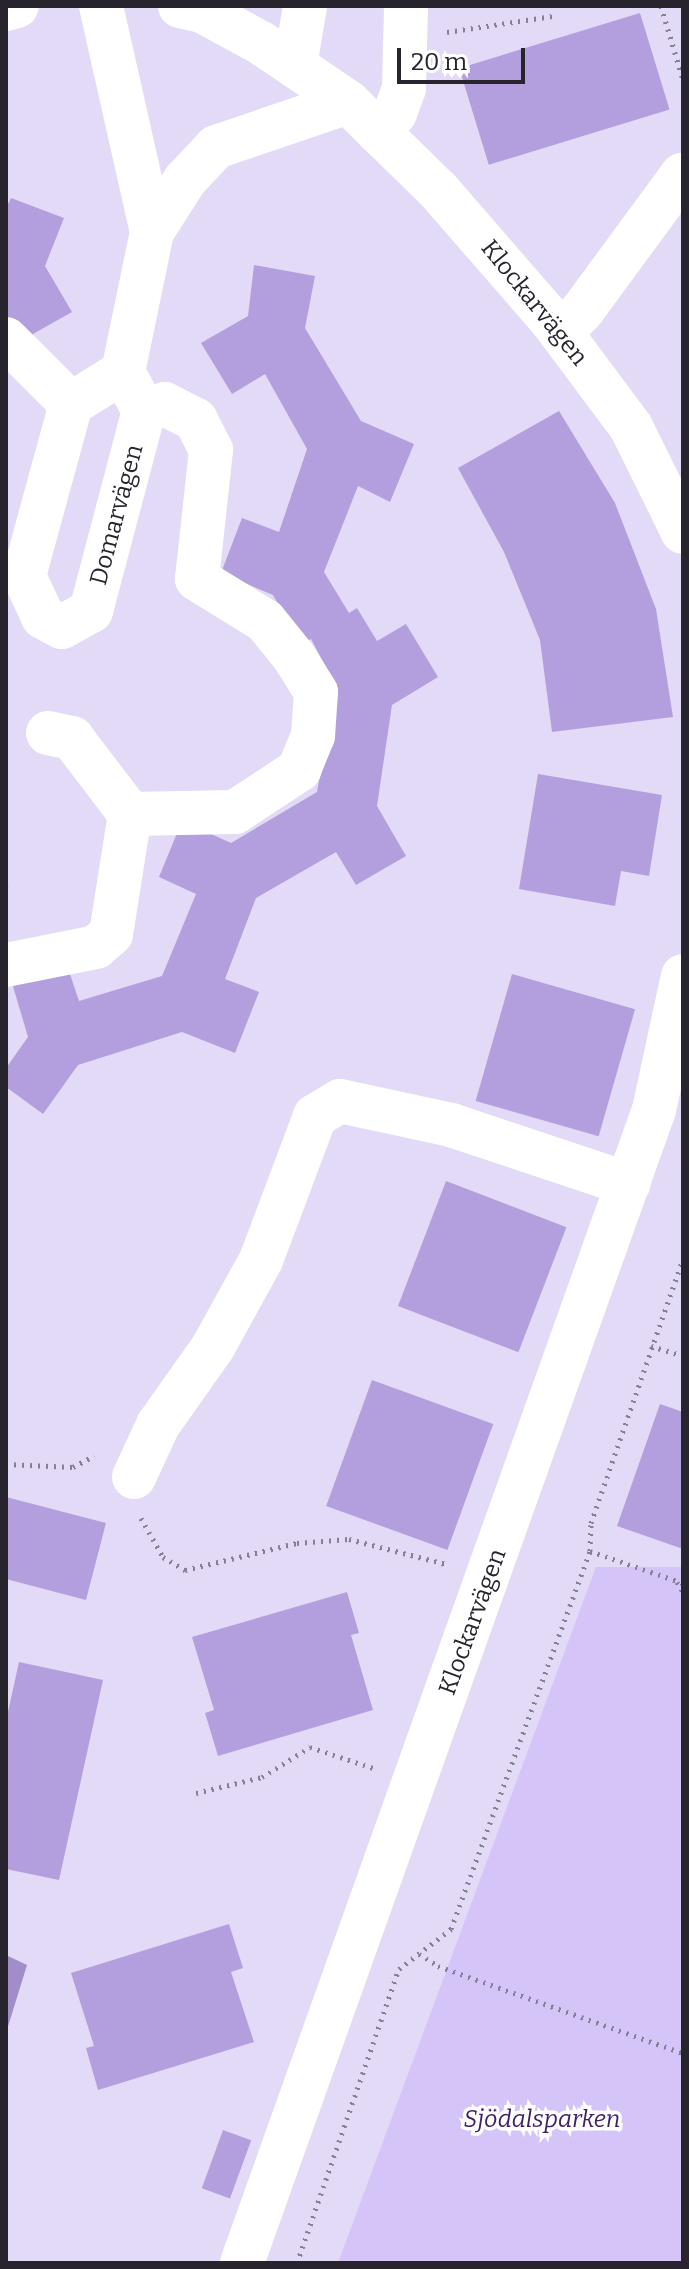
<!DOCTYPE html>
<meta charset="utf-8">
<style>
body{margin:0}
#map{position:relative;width:689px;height:2269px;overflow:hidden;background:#e2daf6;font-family:Bitter,serif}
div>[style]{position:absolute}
.green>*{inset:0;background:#d5c4f8}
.forest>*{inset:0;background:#a28dcb}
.building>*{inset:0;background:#b49fde;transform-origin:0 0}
.path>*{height:5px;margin-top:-2.5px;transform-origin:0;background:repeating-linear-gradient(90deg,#868094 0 2px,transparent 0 8px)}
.minor>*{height:44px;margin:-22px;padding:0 22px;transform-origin:22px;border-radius:22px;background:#fff}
span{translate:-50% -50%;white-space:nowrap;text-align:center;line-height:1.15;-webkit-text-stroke:7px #fff;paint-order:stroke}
.street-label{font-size:24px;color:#27242e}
.park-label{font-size:24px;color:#3f1f68;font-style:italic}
.frame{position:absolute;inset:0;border:8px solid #27242e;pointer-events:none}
.scale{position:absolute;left:397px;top:48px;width:128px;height:36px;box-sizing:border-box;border:4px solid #27242e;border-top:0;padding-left:10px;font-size:24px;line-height:28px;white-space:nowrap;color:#27242e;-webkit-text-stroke:6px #fff;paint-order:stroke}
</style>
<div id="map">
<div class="green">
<div style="clip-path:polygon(596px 1567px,683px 1567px,683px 2263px,338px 2263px)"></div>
</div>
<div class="forest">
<div style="clip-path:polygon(6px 1955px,27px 1965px,6px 2033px)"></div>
</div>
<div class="building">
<div style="left:640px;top:13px;width:101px;height:189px;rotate:73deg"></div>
<div style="clip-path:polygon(11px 198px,64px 218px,45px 266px,72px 312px,17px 343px,6px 323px,6px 208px)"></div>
<div style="clip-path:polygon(254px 265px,315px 276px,305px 328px,361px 421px,414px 444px,390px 502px,358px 486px,324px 572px,349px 613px,357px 608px,377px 641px,406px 624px,438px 677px,392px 705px,377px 806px,406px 856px,356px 885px,336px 852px,256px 898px,225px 979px,259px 992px,235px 1053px,182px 1032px,78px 1065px,43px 1114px,6px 1087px,6px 1068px,28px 1037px,12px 983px,67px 965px,79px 1001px,162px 976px,196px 894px,159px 877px,182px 821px,231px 843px,317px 792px,336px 686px,311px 639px,301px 644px,273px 595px,221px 573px,242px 518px,279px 532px,307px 449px,265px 374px,232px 394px,201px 343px,248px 316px)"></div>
<div style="clip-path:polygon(559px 411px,615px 503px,656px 609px,673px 717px,552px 732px,540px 640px,504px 552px,458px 468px)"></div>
<div style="clip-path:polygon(538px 774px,662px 795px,649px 876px,621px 871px,615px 906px,519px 889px)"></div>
<div style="left:512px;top:974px;width:128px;height:132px;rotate:16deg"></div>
<div style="left:446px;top:1181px;width:129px;height:134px;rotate:21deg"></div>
<div style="left:372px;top:1380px;width:129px;height:134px;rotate:20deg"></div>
<div style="clip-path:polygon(660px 1404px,683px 1412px,683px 1549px,617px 1526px)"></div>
<div style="clip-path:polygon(6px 1497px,106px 1523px,86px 1600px,6px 1579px)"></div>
<div style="clip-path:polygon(347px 1592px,359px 1633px,351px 1635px,373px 1710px,218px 1756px,205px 1713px,214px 1710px,192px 1637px)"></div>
<div style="clip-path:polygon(19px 1662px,103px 1680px,59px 1880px,6px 1869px,6px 1721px)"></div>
<div style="clip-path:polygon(229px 1924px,243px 1968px,231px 1972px,254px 2042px,98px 2090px,86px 2048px,94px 2046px,71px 1973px)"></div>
<div style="left:223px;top:2130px;width:30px;height:62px;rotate:20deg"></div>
</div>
<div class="path">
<div style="left:661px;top:6px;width:77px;rotate:73.4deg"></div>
<div style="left:447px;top:32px;width:107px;rotate:-8.6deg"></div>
<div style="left:6px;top:887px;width:1px;rotate:45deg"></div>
<div style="left:651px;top:1346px;width:34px;rotate:17deg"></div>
<div style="left:6px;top:1464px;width:67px;rotate:2.6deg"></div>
<div style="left:73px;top:1467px;width:24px;rotate:-28deg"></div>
<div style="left:141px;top:1518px;width:45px;rotate:60.6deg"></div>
<div style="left:163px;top:1557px;width:26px;rotate:31deg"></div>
<div style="left:185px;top:1570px;width:115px;rotate:-13.6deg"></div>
<div style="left:297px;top:1543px;width:52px;rotate:-4.4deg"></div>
<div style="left:349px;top:1539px;width:100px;rotate:14.5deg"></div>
<div style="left:590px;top:1551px;width:98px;rotate:19deg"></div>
<div style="left:677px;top:1582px;width:12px;rotate:59deg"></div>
<div style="left:196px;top:1793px;width:68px;rotate:-13.6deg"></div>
<div style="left:262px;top:1777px;width:57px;rotate:-32deg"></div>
<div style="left:310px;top:1747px;width:66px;rotate:18.4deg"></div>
<div style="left:419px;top:1954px;width:22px;rotate:32deg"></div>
<div style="left:438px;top:1966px;width:260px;rotate:19.6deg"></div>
<div style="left:297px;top:2263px;width:311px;rotate:-70.9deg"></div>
<div style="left:399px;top:1969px;width:66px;rotate:-37.6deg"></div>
<div style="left:451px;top:1929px;width:403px;rotate:-69.8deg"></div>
<div style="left:590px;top:1551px;width:28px;rotate:-88deg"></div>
<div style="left:591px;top:1523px;width:280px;rotate:-70.8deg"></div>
</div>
<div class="minor">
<div style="left:101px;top:6px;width:232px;rotate:77.3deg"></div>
<div style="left:180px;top:6px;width:23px;rotate:13deg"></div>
<div style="left:202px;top:11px;width:67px;rotate:28.5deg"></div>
<div style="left:261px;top:43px;width:105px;rotate:34.1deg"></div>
<div style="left:348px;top:102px;width:126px;rotate:44.4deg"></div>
<div style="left:438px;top:190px;width:174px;rotate:49deg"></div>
<div style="left:552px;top:321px;width:132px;rotate:53.3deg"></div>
<div style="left:631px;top:427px;width:117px;rotate:63.7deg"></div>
<div style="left:6px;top:9px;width:11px;rotate:-15deg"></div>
<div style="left:295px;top:66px;width:61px;rotate:-80.5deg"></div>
<div style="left:378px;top:132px;width:25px;rotate:-48deg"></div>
<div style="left:395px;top:113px;width:27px;rotate:-70deg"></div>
<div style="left:404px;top:88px;width:82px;rotate:-88.6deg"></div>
<div style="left:561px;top:332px;width:30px;rotate:-45deg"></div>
<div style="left:582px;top:311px;width:169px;rotate:-53.7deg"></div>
<div style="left:6px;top:339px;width:92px;rotate:45deg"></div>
<div style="left:123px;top:372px;width:61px;rotate:148.4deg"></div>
<div style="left:71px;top:404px;width:178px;rotate:105.3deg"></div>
<div style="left:24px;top:576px;width:45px;rotate:65.1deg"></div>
<div style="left:43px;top:617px;width:21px;rotate:28deg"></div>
<div style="left:62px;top:627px;width:33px;rotate:-29deg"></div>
<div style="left:91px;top:611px;width:207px;rotate:-75.2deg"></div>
<div style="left:144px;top:411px;width:44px;rotate:-118.3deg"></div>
<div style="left:123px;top:372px;width:143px;rotate:-78.3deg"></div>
<div style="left:152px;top:232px;width:62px;rotate:-57.6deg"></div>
<div style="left:185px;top:180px;width:45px;rotate:-46.8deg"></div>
<div style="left:216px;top:147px;width:139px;rotate:-18.8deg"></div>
<div style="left:48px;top:733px;width:25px;rotate:12deg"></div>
<div style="left:72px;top:738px;width:96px;rotate:52.7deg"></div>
<div style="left:6px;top:965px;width:92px;rotate:-11.3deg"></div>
<div style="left:96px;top:947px;width:20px;rotate:-41deg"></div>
<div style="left:111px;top:934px;width:121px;rotate:-81deg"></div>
<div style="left:130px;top:814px;width:105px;rotate:-1.1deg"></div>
<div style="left:235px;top:812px;width:77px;rotate:-33.3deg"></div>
<div style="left:299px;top:770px;width:37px;rotate:-68deg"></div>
<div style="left:313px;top:736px;width:44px;rotate:-86.1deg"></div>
<div style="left:316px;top:692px;width:40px;rotate:-122deg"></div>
<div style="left:295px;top:658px;width:48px;rotate:-129deg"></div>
<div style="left:265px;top:621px;width:80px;rotate:-148.3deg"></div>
<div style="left:197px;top:579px;width:130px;rotate:-83.8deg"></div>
<div style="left:211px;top:450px;width:34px;rotate:-117deg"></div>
<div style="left:196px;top:420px;width:35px;rotate:-153deg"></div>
<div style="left:165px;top:404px;width:22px;rotate:162deg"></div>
<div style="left:134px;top:1477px;width:57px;rotate:-65.2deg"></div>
<div style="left:158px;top:1425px;width:95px;rotate:-54.8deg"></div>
<div style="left:213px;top:1347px;width:99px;rotate:-61.1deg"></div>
<div style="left:261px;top:1260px;width:154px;rotate:-69.4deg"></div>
<div style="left:315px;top:1116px;width:29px;rotate:-31deg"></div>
<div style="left:340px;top:1101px;width:114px;rotate:12.2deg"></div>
<div style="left:451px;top:1125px;width:187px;rotate:18.4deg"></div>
<div style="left:242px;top:2263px;width:1224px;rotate:-70.34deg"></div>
<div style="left:654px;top:1110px;width:137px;rotate:-77.8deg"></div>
</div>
<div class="street-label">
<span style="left:534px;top:303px;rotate:51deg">Klockarvägen</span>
<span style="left:117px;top:515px;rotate:-75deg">Domarvägen</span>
<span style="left:473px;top:1622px;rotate:-70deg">Klockarvägen</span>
</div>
<div class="park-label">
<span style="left:542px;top:2120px">Sjödalsparken</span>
</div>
<div class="frame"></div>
<div class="scale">20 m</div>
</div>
